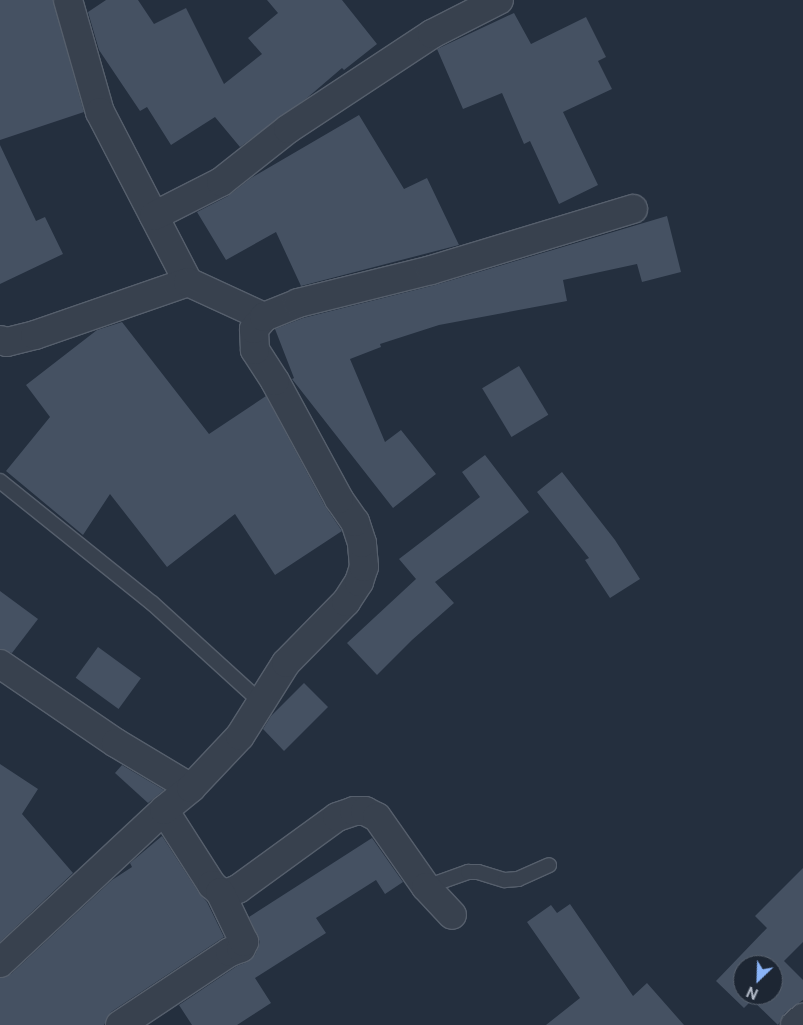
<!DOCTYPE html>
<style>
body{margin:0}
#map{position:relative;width:803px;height:1025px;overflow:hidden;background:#242f3e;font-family:"Public Sans",sans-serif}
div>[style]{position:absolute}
.building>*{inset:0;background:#455162;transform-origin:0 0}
.roads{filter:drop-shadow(1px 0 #565f6c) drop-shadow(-1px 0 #565f6c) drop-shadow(0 1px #565f6c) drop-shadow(0 -1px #565f6c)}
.lane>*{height:14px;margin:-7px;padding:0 7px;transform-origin:7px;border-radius:7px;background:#38414e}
.street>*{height:28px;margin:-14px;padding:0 14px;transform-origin:14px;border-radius:14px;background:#38414e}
span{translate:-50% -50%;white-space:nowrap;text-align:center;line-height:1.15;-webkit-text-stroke:4px #1d2633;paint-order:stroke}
.north{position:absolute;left:733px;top:955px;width:50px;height:50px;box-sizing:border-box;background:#1d2633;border:1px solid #59626f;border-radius:50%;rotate:204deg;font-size:14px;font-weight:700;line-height:20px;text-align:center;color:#b4bcc9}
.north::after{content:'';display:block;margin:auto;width:18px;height:22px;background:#8ab4f8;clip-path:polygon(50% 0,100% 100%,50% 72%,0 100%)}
</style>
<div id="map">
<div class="building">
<div style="clip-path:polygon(0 0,53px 0,84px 112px,0 140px)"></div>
<div style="clip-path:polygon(106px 0,138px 0,154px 24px,186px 8px,224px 84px,262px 54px,248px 38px,278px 13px,267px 0,342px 0,377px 44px,344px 70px,342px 68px,307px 98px,240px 147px,215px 117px,171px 145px,147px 107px,140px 111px,99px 50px,88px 12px)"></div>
<div style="clip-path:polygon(514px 13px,531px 44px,586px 17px,606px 57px,598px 61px,612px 89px,563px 112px,598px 185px,559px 204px,530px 141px,524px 144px,502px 93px,463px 109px,437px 49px)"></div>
<div style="clip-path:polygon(359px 115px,404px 189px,427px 178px,459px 245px,301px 286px,276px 232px,226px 260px,197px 212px,228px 196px,251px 178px)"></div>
<div style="clip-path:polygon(0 145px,36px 221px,45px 217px,63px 254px,0 284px)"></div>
<div style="clip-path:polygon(667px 216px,681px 272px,642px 282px,637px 264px,563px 280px,567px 301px,439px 325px,380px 344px,381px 347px,350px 359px,385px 442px,401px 430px,436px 474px,393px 508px,292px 379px,294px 378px,275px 329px,303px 318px,435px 285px)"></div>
<div style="clip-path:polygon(122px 322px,209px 434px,266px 396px,325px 506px,342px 531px,275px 575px,235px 514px,167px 567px,110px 494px,83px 535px,6px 471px,50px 417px,26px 385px,97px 330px)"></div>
<div style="left:519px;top:366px;width:57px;height:43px;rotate:59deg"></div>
<div style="clip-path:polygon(485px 455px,529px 512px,435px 582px,454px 603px,412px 640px,377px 675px,347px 643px,416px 579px,399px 559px,480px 497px,462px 472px)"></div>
<div style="clip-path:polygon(562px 472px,615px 540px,640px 579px,610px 598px,585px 560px,589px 558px,537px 492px)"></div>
<div style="clip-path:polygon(0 591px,38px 619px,12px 653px,0 649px)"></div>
<div style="left:98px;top:647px;width:53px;height:38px;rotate:36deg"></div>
<div style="clip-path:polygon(304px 683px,328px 707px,284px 751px,263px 729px,271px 716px)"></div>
<div style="clip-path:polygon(0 764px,38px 789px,22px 814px,73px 873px,0 942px)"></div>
<div style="clip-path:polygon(122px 765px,164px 790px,148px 803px,115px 773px)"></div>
<div style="clip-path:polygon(162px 836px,199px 893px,207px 902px,224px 937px,111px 1012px,104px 1025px,0 1025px,0 978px,11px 974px,112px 880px,132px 867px,130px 863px)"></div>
<div style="clip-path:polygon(372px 838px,403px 882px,385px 894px,376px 880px,316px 918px,326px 933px,255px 978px,271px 1003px,237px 1025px,192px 1025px,179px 1005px,237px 966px,247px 962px,255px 955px,260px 942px,249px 917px)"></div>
<div style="clip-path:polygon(evenodd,803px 868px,803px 942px,784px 961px,803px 980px,803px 1000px,785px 1013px,778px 1025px,752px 1000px,744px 1008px,716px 981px,767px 928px,755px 916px,803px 868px,743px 965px,773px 965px,773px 995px,743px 995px,743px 965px)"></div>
<div style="clip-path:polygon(570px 904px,633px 996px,647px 983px,684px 1025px,546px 1025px,580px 998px,527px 922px,551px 905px,557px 913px)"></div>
</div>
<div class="roads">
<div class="lane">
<div style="left:0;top:481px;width:195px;rotate:38.8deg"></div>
<div style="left:152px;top:603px;width:149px;rotate:42.3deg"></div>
<div style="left:426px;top:887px;width:45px;rotate:-19.7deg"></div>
<div style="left:468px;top:872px;width:10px"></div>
<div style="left:478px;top:872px;width:28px;rotate:17deg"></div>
<div style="left:505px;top:880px;width:13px;rotate:-4deg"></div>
<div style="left:518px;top:879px;width:34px;rotate:-24deg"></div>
</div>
<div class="street">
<div style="left:68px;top:0;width:116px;rotate:74.1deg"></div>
<div style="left:100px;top:112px;width:191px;rotate:62.6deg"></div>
<div style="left:154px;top:216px;width:75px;rotate:-26.9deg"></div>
<div style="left:221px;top:182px;width:85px;rotate:-38.3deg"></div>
<div style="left:288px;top:129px;width:173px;rotate:-33.4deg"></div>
<div style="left:432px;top:34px;width:75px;rotate:-26.9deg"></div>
<div style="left:0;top:340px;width:7px;rotate:16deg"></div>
<div style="left:7px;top:342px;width:29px;rotate:-14deg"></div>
<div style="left:35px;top:335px;width:162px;rotate:-19.1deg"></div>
<div style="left:188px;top:282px;width:84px;rotate:24.7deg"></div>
<div style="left:0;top:664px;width:140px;rotate:34.3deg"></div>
<div style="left:116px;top:743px;width:87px;rotate:31deg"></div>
<div style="left:164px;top:810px;width:89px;rotate:57.4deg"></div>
<div style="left:212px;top:885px;width:11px;rotate:41deg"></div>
<div style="left:220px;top:892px;width:8px;rotate:7deg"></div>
<div style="left:228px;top:893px;width:11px;rotate:-22deg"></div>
<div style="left:238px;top:889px;width:122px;rotate:-36deg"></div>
<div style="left:337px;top:817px;width:18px;rotate:-19deg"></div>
<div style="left:354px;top:811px;width:11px"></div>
<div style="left:365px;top:811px;width:13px;rotate:27deg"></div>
<div style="left:377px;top:817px;width:85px;rotate:55deg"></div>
<div style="left:426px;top:887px;width:38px;rotate:47deg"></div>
<div style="left:0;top:963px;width:224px;rotate:-43deg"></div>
<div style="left:164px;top:810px;width:35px;rotate:-39deg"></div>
<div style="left:191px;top:788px;width:71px;rotate:-46.7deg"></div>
<div style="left:240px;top:736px;width:86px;rotate:-57.8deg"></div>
<div style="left:286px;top:663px;width:86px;rotate:-45.5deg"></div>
<div style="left:346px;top:602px;width:24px;rotate:-57deg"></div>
<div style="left:359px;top:582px;width:16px;rotate:-72deg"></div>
<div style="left:364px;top:567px;width:24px;rotate:-95deg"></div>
<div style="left:362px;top:543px;width:22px;rotate:-108deg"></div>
<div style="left:355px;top:522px;width:28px;rotate:-125deg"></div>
<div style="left:339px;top:499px;width:134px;rotate:-118.5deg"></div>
<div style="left:275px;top:381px;width:37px;rotate:-123deg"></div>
<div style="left:255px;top:350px;width:21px;rotate:-93deg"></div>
<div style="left:254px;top:329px;width:16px;rotate:-50deg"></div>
<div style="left:264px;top:317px;width:37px;rotate:-22deg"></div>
<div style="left:298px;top:303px;width:137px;rotate:-13.9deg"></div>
<div style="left:431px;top:270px;width:211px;rotate:-16.8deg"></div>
<div style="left:120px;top:1025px;width:132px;rotate:-33.6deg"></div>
<div style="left:230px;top:952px;width:12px;rotate:-20deg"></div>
<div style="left:241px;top:948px;width:7px;rotate:-63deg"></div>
<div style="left:244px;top:942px;width:55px;rotate:-115.6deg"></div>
<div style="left:795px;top:1025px;width:11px;rotate:-41deg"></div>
</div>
</div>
<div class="north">N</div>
</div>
